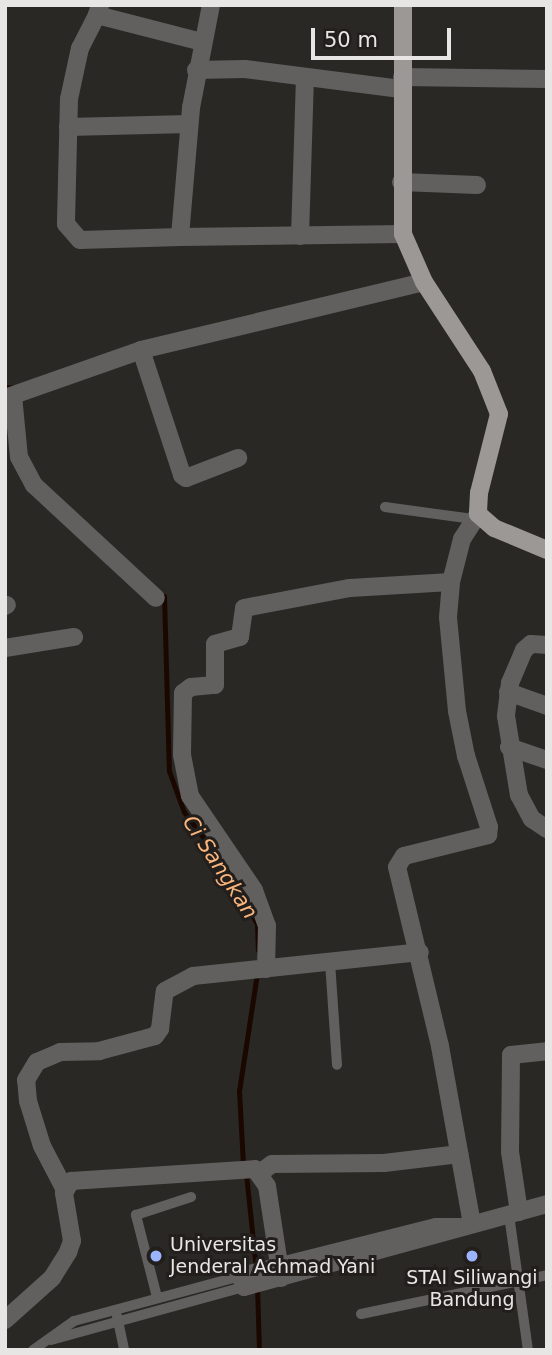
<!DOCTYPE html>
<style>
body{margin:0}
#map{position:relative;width:552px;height:1355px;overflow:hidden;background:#2a2825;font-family:"DejaVu Sans",sans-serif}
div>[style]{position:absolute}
.stream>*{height:5px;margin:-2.5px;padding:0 2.5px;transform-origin:2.5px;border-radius:2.5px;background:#1a0800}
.lane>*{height:10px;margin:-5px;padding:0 5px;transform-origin:5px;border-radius:5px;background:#62605f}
.street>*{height:18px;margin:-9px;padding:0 9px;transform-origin:9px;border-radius:9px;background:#62605f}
.primary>*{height:18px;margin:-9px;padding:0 9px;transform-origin:9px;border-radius:9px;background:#9b9896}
.dots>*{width:19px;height:19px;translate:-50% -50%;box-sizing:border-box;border:4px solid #211e1c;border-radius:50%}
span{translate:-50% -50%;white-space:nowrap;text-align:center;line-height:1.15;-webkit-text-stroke:6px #211e1c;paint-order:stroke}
.poi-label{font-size:19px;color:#e8e6e5}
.left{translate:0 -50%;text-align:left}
.water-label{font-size:21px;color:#fab57d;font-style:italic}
.frame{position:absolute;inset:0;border:7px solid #e8e6e5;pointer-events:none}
.scale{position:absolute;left:311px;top:28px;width:140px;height:32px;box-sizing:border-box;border:4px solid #e8e6e5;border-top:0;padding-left:9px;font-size:21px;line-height:24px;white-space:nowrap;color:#e8e6e5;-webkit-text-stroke:5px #211e1c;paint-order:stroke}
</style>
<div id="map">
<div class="stream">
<div style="left:5px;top:387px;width:13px;rotate:4deg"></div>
<div style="left:164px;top:596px;width:175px;rotate:88.4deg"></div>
<div style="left:169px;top:771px;width:44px;rotate:69.9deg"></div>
<div style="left:184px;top:812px;width:66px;rotate:53deg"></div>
<div style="left:224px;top:865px;width:68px;rotate:60.8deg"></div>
<div style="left:257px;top:924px;width:26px;rotate:88deg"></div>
<div style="left:243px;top:1165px;width:74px;rotate:-93.1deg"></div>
<div style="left:239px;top:1091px;width:119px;rotate:-81.3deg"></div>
<div style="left:246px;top:1174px;width:96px;rotate:84deg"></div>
<div style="left:257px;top:1286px;width:64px;rotate:88.2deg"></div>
</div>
<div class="lane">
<div style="left:385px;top:507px;width:89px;rotate:7.8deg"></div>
<div style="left:330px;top:962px;width:103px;rotate:86.1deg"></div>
<div style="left:509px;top:1215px;width:136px;rotate:82deg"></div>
<div style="left:157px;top:1297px;width:85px;rotate:-104.4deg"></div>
<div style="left:136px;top:1215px;width:58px;rotate:-18.1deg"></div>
<div style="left:361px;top:1314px;width:190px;rotate:-11.8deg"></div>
<div style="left:117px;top:1316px;width:35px;rotate:78deg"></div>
<div style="left:51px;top:1340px;width:200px;rotate:-15.4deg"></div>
<div style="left:33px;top:1350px;width:50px;rotate:-35.3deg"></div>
<div style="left:74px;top:1321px;width:173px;rotate:-15.1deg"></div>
</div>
<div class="street">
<div style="left:100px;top:5px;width:10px;rotate:107deg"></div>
<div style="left:97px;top:15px;width:108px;rotate:14.4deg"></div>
<div style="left:211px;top:5px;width:105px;rotate:101deg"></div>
<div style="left:191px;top:108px;width:129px;rotate:94.9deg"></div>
<div style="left:180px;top:237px;width:223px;rotate:-0.8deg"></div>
<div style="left:97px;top:15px;width:37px;rotate:117deg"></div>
<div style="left:80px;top:48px;width:52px;rotate:102.2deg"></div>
<div style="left:69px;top:99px;width:125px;rotate:91.4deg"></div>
<div style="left:66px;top:224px;width:21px;rotate:49deg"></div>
<div style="left:80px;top:240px;width:100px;rotate:-1.7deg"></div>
<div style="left:196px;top:70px;width:49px;rotate:-1.2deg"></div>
<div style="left:245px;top:69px;width:157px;rotate:7.3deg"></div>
<div style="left:402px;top:77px;width:145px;rotate:0.8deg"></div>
<div style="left:68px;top:127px;width:121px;rotate:-1.4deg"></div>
<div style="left:401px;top:182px;width:76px;rotate:2.3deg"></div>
<div style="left:300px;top:236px;width:159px;rotate:-88.2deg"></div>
<div style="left:141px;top:350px;width:132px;rotate:71.8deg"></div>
<div style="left:182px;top:475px;width:5px;rotate:37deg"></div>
<div style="left:186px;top:478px;width:56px;rotate:-21deg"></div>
<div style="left:13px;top:396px;width:61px;rotate:84.4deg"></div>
<div style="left:19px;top:457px;width:32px;rotate:62deg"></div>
<div style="left:34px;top:485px;width:166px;rotate:42.8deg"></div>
<div style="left:5px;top:398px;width:144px;rotate:-19.4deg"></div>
<div style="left:141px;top:350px;width:291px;rotate:-13.5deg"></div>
<div style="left:5px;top:606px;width:2px;rotate:-27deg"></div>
<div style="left:547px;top:645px;width:16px;rotate:-176deg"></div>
<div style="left:531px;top:644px;width:9px;rotate:139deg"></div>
<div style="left:524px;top:650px;width:36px;rotate:113deg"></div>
<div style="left:510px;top:683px;width:33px;rotate:97deg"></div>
<div style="left:506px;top:716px;width:80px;rotate:80.7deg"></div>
<div style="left:519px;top:795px;width:27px;rotate:62deg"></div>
<div style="left:532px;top:819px;width:18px;rotate:34deg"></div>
<div style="left:5px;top:648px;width:70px;rotate:-9.1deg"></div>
<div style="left:508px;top:692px;width:41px;rotate:19.7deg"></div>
<div style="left:509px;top:747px;width:40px;rotate:18.9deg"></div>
<div style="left:266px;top:969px;width:43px;rotate:-88.7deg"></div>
<div style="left:267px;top:926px;width:38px;rotate:-110deg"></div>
<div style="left:254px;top:890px;width:114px;rotate:-124.2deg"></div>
<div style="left:190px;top:796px;width:42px;rotate:-101deg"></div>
<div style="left:182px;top:755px;width:62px;rotate:-89.1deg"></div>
<div style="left:183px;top:693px;width:10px;rotate:-37deg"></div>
<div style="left:191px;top:687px;width:24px;rotate:-5deg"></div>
<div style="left:215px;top:685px;width:41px;rotate:-90deg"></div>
<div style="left:215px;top:644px;width:26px;rotate:-16deg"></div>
<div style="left:240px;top:637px;width:29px;rotate:-82deg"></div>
<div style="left:244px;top:608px;width:108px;rotate:-10.7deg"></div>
<div style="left:350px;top:588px;width:101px;rotate:-3.4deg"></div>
<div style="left:260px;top:1173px;width:15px;rotate:-37deg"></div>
<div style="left:272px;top:1164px;width:112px;rotate:-0.5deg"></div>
<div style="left:384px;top:1163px;width:76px;rotate:-6.8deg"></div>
<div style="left:64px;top:1188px;width:47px;rotate:-117.6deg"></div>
<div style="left:42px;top:1146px;width:47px;rotate:-107.3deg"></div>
<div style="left:28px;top:1101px;width:21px;rotate:-95deg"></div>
<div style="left:26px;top:1080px;width:21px;rotate:-59deg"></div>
<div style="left:37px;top:1062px;width:25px;rotate:-23deg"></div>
<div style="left:60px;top:1052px;width:39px;rotate:-1deg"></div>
<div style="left:99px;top:1051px;width:58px;rotate:-15deg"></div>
<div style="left:155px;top:1036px;width:9px;rotate:-54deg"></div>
<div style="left:160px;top:1029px;width:38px;rotate:-83deg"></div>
<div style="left:165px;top:991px;width:32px;rotate:-28deg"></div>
<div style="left:193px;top:976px;width:228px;rotate:-6deg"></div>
<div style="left:519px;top:1212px;width:61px;rotate:-98.5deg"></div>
<div style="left:510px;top:1152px;width:97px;rotate:-89.4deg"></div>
<div style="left:511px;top:1055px;width:36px;rotate:-6deg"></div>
<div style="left:472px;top:1224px;width:181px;rotate:-100.2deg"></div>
<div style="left:440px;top:1046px;width:184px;rotate:-103.5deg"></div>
<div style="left:397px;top:867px;width:13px;rotate:-58deg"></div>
<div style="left:404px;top:856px;width:87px;rotate:-14deg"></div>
<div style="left:488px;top:835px;width:8px;rotate:-83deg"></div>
<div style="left:489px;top:827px;width:75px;rotate:-107.9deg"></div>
<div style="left:466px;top:756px;width:46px;rotate:-101.3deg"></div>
<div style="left:457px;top:711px;width:94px;rotate:-95.5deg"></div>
<div style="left:448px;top:617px;width:35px;rotate:-85deg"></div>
<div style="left:451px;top:582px;width:44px;rotate:-75.7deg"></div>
<div style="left:462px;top:539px;width:30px;rotate:-57deg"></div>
<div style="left:460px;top:1227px;width:24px;rotate:180deg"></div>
<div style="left:436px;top:1227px;width:201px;rotate:165.9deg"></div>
<div style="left:241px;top:1276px;width:11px;rotate:75deg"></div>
<div style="left:244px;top:1287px;width:314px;rotate:-15.3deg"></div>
<div style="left:5px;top:1320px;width:63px;rotate:-41.8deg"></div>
<div style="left:52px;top:1278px;width:31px;rotate:-58deg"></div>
<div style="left:68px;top:1252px;width:12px;rotate:-70deg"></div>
<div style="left:72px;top:1241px;width:49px;rotate:-99.5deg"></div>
<div style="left:64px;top:1193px;width:14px;rotate:-60deg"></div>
<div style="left:71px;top:1181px;width:184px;rotate:-3.7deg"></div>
<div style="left:255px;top:1169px;width:21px;rotate:55deg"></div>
<div style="left:267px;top:1186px;width:93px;rotate:81.3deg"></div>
</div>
<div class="primary">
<div style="left:403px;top:5px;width:229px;rotate:90deg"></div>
<div style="left:403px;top:234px;width:52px;rotate:66.4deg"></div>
<div style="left:424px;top:282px;width:106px;rotate:56.9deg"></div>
<div style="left:482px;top:371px;width:46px;rotate:68.4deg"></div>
<div style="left:499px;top:414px;width:81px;rotate:104.2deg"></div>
<div style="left:479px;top:493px;width:21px;rotate:93deg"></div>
<div style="left:478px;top:514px;width:21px;rotate:41deg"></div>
<div style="left:494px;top:528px;width:57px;rotate:22.5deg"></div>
</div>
<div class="dots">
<div style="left:156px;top:1256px;background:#9cb4fd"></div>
<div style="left:472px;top:1256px;background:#9cb4fd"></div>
</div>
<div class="poi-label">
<span class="left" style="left:170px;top:1256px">Universitas<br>Jenderal Achmad Yani</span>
<span style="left:472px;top:1289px">STAI Siliwangi<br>Bandung</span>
</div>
<div class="water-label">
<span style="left:220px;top:867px;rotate:57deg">Ci Sangkan</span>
</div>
<div class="frame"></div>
<div class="scale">50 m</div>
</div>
